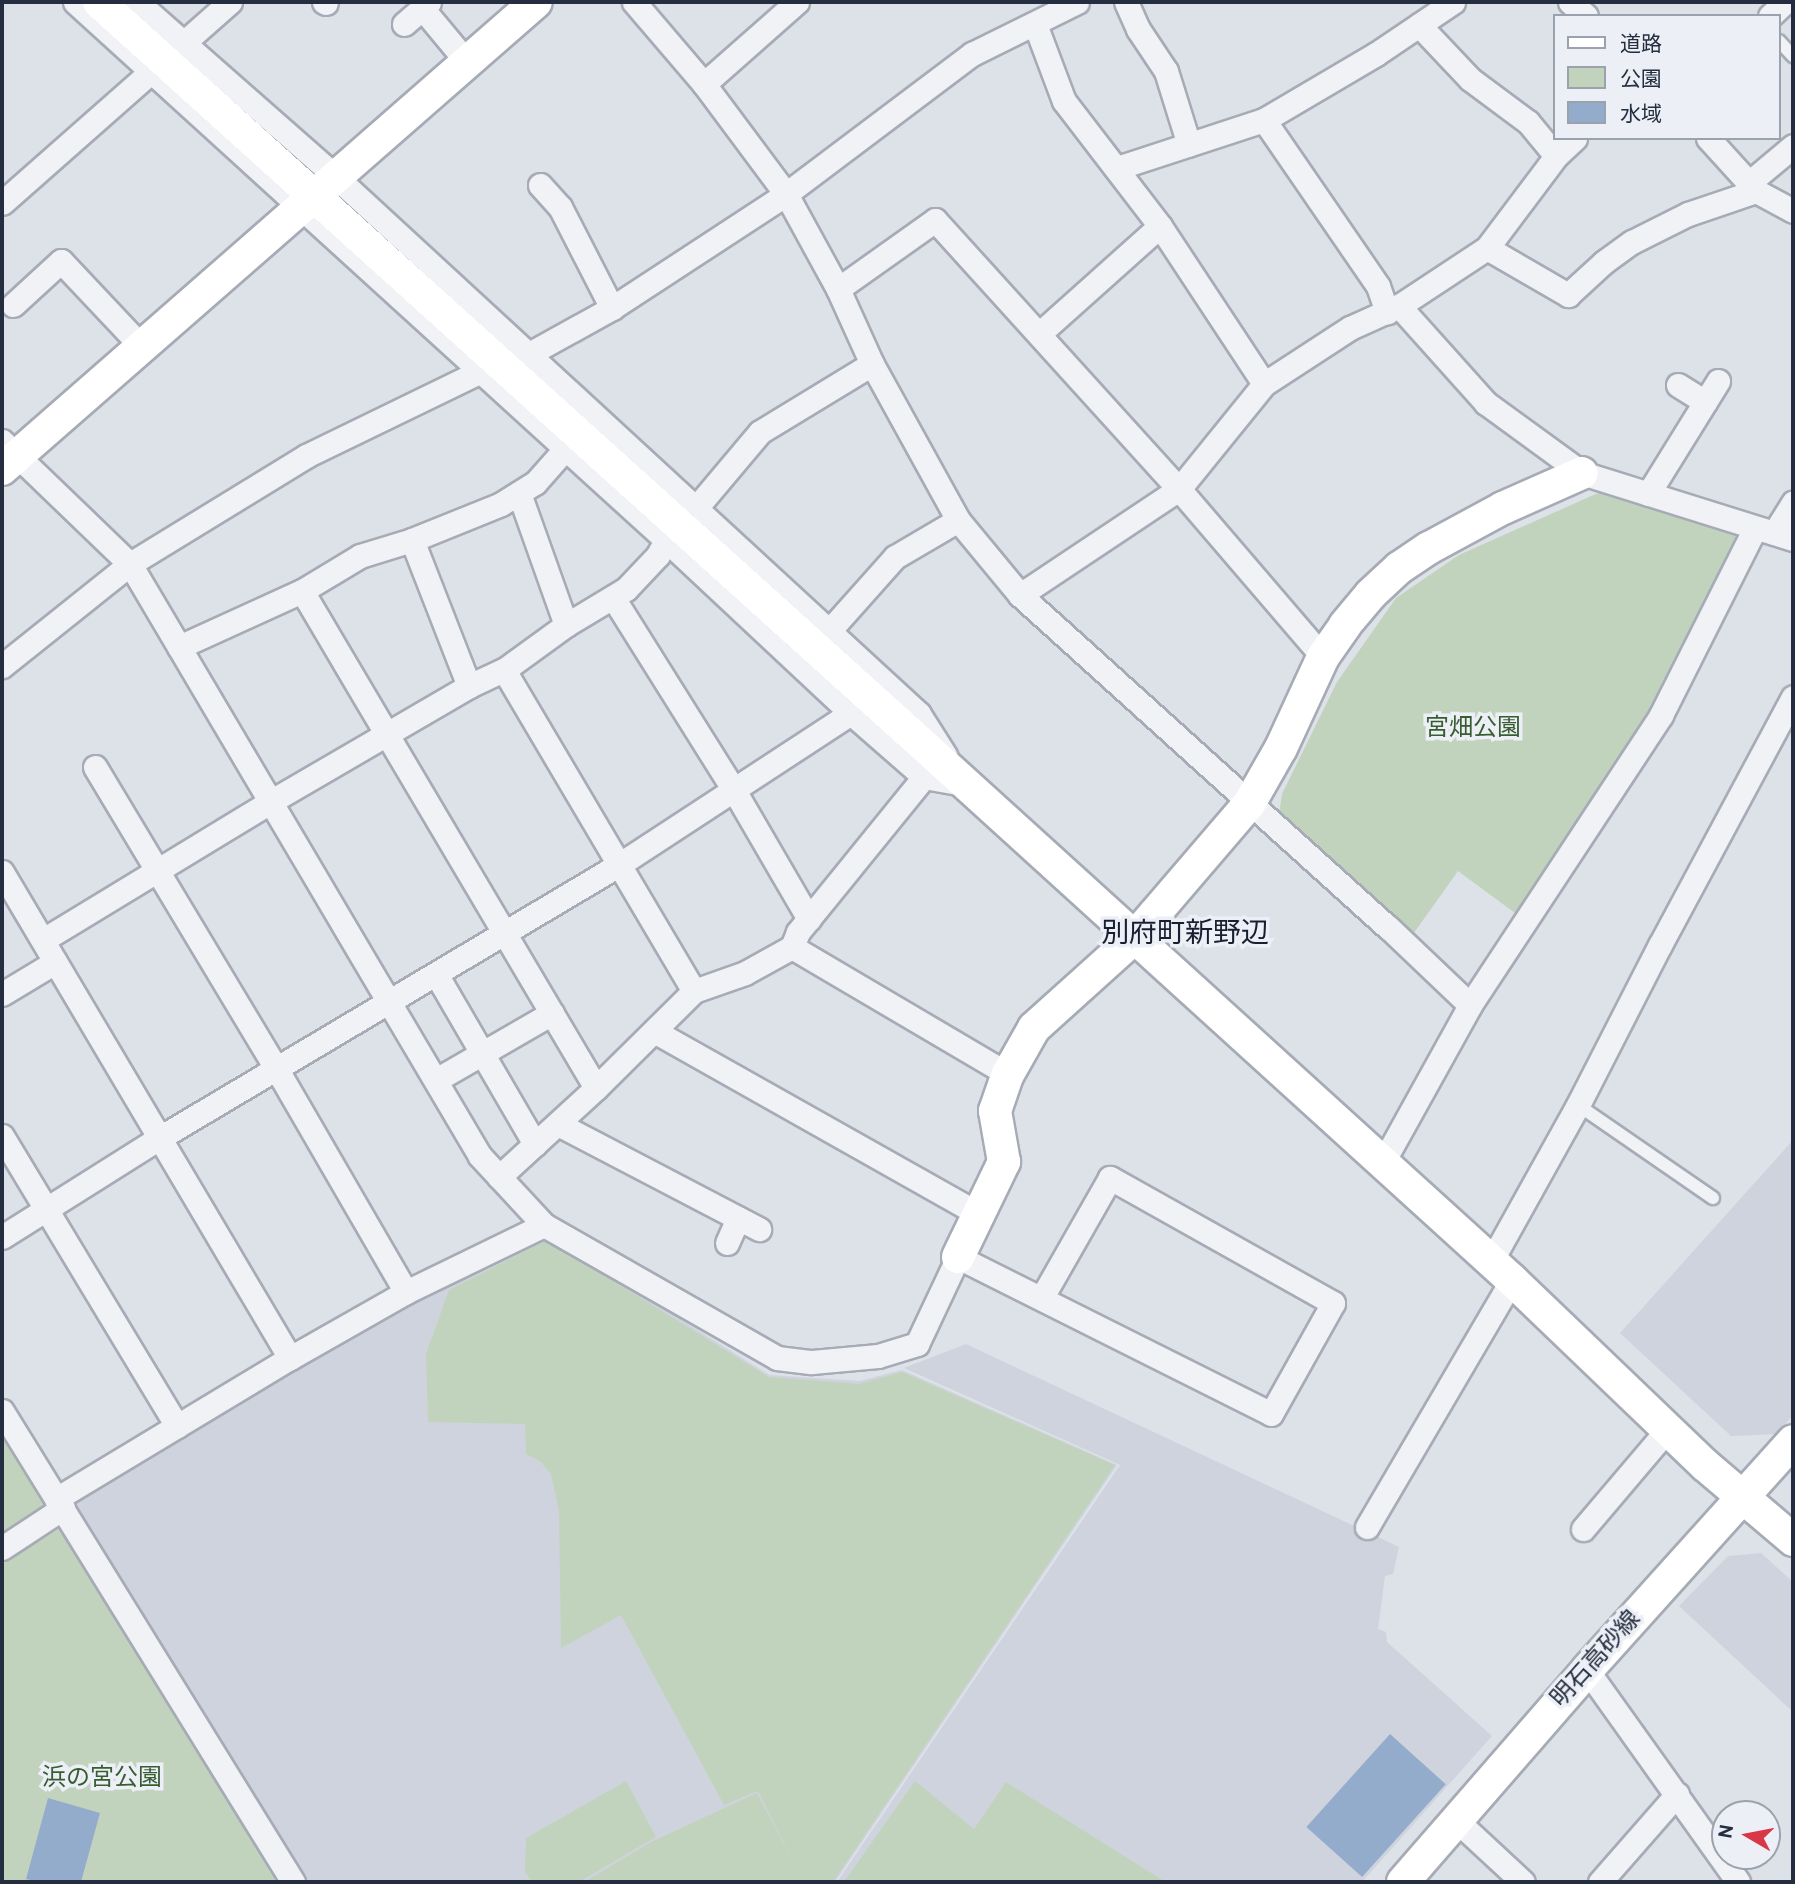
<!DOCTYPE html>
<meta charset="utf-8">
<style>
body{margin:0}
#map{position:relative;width:1795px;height:1884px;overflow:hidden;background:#dde1e8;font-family:Overpass,"Noto Sans JP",sans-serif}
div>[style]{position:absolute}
.built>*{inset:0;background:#cfd3dd}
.green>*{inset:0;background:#c2d3bd}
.water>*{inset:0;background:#94accc;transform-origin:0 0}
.roads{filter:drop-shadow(2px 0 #a6abb6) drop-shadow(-2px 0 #a6abb6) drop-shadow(0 2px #a6abb6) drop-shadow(0 -2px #a6abb6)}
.lane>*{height:12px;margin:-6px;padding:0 6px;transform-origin:6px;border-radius:6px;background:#f0f2f6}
.street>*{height:23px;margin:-11.5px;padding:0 11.5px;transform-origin:11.5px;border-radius:11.5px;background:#f0f2f6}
.secondary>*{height:32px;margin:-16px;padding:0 16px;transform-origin:16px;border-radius:16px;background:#fff}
.secondary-bridge>*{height:32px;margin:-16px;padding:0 16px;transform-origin:16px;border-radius:16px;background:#fff}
span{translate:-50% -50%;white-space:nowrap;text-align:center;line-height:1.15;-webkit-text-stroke:7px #ecf0f6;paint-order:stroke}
.park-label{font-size:24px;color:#375d31}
.street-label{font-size:24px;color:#252e40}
.quarter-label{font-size:28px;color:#181f30}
.frame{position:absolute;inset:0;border:4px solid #252e40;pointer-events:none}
.legend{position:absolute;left:1553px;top:14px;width:228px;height:126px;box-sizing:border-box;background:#ecf0f6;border:2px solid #9ca2ad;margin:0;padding:9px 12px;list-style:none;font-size:21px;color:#252e40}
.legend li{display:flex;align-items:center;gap:14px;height:35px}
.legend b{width:35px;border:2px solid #9ca2ad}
.north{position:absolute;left:1711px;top:1800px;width:70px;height:70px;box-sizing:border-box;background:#ecf0f6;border:2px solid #9ca2ad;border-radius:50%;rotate:280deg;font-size:19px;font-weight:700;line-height:28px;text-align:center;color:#252e40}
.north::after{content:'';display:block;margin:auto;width:24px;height:32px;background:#d93647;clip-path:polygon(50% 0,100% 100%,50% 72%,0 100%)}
</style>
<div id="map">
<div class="built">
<div style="clip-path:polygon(1793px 1140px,1793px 1415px,1777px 1434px,1731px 1436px,1620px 1333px)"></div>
<div style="clip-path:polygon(546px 1235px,769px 1375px,860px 1381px,902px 1370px,1117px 1465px,835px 1882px,304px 1882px,73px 1507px,78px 1496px,284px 1371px,537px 1236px)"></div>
<div style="clip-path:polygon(966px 1344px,1399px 1547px,1393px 1574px,1385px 1576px,1378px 1629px,1386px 1632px,1387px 1642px,1492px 1736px,1362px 1882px,837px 1882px,1120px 1465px,904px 1368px)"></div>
<div style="clip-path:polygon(1761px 1553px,1793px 1582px,1792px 1711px,1679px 1606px,1728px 1556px)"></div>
</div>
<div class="green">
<div style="clip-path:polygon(1607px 489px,1732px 529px,1737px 541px,1655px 709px,1515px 913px,1458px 871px,1411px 937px,1279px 814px,1282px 794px,1337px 682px,1396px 598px,1459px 555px)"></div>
<div style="clip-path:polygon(547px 1240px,769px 1377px,859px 1384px,902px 1372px,1115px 1465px,833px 1882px,584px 1882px,651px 1842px,757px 1793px,794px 1864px,758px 1791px,724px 1805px,621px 1615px,561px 1648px,559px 1511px,551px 1474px,540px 1461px,526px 1454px,525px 1424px,428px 1422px,426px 1354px,449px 1290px)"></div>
<div style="clip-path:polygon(2px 1428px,45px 1499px,46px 1512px,2px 1540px)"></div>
<div style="clip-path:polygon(65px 1525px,281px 1882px,2px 1882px,2px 1564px)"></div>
<div style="clip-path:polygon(626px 1781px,656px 1837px,579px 1882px,532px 1882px,525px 1872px,526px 1838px)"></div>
<div style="clip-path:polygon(915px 1781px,974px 1829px,1006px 1782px,1164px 1881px,844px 1882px)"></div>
</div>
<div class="water">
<div style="left:1390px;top:1734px;width:75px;height:125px;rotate:42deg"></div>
<div style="clip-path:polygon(48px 1798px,100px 1813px,81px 1882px,39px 1882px,26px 1879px)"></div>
</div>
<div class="roads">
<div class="lane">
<div style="left:1779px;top:41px;width:21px;rotate:47deg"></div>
<div style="left:1578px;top:1105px;width:164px;rotate:34.6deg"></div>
</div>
<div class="street">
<div style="left:75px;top:2px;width:799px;rotate:42.31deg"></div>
<div style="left:666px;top:540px;width:253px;rotate:43.1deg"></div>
<div style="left:851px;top:713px;width:97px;rotate:41.2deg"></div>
<div style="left:924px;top:777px;width:41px;rotate:9.9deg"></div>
<div style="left:137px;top:2px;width:266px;rotate:41.3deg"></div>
<div style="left:337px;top:178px;width:791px;rotate:42.64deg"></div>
<div style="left:919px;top:714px;width:49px;rotate:57.6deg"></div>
<div style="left:324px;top:2px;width:2px;rotate:27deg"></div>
<div style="left:634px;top:2px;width:108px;rotate:49.5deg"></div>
<div style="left:704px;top:84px;width:137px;rotate:53.3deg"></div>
<div style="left:786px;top:194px;width:108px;rotate:61.3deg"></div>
<div style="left:838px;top:289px;width:82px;rotate:65.6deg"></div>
<div style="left:872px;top:364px;width:178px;rotate:61.1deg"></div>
<div style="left:958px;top:520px;width:97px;rotate:50.4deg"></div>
<div style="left:1020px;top:595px;width:496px;rotate:42.1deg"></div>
<div style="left:1388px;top:927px;width:113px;rotate:43.6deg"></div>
<div style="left:1126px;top:2px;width:30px;rotate:66deg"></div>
<div style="left:1138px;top:29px;width:50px;rotate:56.3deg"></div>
<div style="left:1166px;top:71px;width:77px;rotate:72.7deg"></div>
<div style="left:1570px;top:2px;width:21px;rotate:41deg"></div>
<div style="left:422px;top:8px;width:70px;rotate:50.2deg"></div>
<div style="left:1770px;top:16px;width:21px;rotate:-43deg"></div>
<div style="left:404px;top:24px;width:33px;rotate:-41deg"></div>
<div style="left:1035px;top:24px;width:82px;rotate:69.4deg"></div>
<div style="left:1064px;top:101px;width:158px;rotate:52.5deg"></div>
<div style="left:1160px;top:226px;width:189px;rotate:56.6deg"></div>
<div style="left:1419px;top:25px;width:74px;rotate:46.6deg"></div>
<div style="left:1470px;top:79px;width:72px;rotate:36.6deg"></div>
<div style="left:1528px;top:122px;width:44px;rotate:50.5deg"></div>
<div style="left:704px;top:84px;width:124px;rotate:-41.4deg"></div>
<div style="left:1264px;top:120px;width:130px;rotate:-30.5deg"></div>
<div style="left:1376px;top:54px;width:93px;rotate:-34deg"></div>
<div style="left:1708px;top:138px;width:72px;rotate:47.8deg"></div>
<div style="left:1756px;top:191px;width:42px;rotate:28.4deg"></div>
<div style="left:1117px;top:168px;width:155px;rotate:-18.1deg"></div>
<div style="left:1264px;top:120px;width:201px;rotate:55.5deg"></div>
<div style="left:1378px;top:286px;width:28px;rotate:71deg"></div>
<div style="left:1750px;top:182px;width:56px;rotate:-39.9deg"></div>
<div style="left:540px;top:185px;width:30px;rotate:48deg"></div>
<div style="left:560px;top:207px;width:114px;rotate:62.8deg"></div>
<div style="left:2px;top:203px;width:304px;rotate:-41.4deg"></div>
<div style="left:1487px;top:248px;width:94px;rotate:30.1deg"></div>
<div style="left:1568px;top:295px;width:49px;rotate:-42.5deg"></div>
<div style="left:1604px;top:262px;width:34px;rotate:-36deg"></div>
<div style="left:1632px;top:242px;width:63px;rotate:-26.6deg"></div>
<div style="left:1688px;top:214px;width:72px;rotate:-18.7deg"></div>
<div style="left:838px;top:289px;width:119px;rotate:-35.4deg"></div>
<div style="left:935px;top:220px;width:363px;rotate:47.8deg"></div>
<div style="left:1179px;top:489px;width:221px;rotate:49.4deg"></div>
<div style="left:13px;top:305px;width:65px;rotate:-42.5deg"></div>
<div style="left:61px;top:261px;width:118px;rotate:46.7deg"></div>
<div style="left:1399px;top:306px;width:130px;rotate:48.1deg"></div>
<div style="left:1486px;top:403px;width:119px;rotate:36.1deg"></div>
<div style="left:1582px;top:473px;width:221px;rotate:17.4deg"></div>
<div style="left:1039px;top:334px;width:162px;rotate:-41.8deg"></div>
<div style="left:529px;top:354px;width:95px;rotate:-29deg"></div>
<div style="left:612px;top:308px;width:208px;rotate:-33.2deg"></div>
<div style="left:786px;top:194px;width:233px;rotate:-37deg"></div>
<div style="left:972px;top:54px;width:117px;rotate:-26.3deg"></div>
<div style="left:1678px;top:385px;width:32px;rotate:32deg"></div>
<div style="left:2px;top:441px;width:178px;rotate:43.9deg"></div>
<div style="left:130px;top:564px;width:688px;rotate:59.41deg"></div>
<div style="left:480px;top:1156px;width:94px;rotate:47.2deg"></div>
<div style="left:544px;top:1225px;width:268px;rotate:29.7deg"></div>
<div style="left:777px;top:1358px;width:35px;rotate:7deg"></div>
<div style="left:812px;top:1362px;width:66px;rotate:-5.2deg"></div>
<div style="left:878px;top:1356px;width:41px;rotate:-17.1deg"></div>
<div style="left:917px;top:1344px;width:96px;rotate:-64.8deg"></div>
<div style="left:958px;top:1257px;width:350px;rotate:26.6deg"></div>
<div style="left:1271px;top:1414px;width:127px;rotate:-60.8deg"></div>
<div style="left:1333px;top:1303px;width:256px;rotate:-150.7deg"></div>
<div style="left:1110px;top:1178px;width:137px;rotate:119.7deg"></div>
<div style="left:519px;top:493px;width:140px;rotate:70.4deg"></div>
<div style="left:1648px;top:494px;width:133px;rotate:-58.2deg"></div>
<div style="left:696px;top:508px;width:99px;rotate:-49.9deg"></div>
<div style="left:760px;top:432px;width:131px;rotate:-31.3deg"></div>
<div style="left:1774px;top:533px;width:36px;rotate:-58deg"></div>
<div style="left:412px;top:540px;width:157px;rotate:68.7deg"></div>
<div style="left:302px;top:591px;width:577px;rotate:59.39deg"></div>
<div style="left:1020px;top:595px;width:191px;rotate:-33.7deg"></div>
<div style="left:1179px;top:489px;width:135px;rotate:-51deg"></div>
<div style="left:1264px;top:384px;width:103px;rotate:-33.1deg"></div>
<div style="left:1350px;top:328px;width:54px;rotate:-24.2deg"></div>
<div style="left:1399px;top:306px;width:105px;rotate:-33.4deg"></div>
<div style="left:1487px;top:248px;width:115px;rotate:-53.1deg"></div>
<div style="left:1556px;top:156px;width:26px;rotate:-43deg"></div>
<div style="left:614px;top:599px;width:228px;rotate:57.9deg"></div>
<div style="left:735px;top:792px;width:147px;rotate:59.8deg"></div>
<div style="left:829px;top:631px;width:99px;rotate:-48.3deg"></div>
<div style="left:895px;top:557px;width:73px;rotate:-30.4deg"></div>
<div style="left:179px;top:647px;width:135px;rotate:-24.5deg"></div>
<div style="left:302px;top:591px;width:68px;rotate:-31.1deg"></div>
<div style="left:360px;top:556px;width:54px;rotate:-17.1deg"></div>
<div style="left:412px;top:540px;width:96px;rotate:-22deg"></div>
<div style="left:501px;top:504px;width:40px;rotate:-32deg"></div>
<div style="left:535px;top:483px;width:45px;rotate:-48.6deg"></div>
<div style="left:2px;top:666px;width:164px;rotate:-38.6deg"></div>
<div style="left:130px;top:564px;width:206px;rotate:-31.5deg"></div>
<div style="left:306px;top:456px;width:192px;rotate:-25.9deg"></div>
<div style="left:504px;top:670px;width:373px;rotate:59.4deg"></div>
<div style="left:95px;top:767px;width:351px;rotate:59deg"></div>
<div style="left:276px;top:1068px;width:259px;rotate:59.9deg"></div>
<div style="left:2px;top:872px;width:565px;rotate:59.35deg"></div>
<div style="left:43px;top:940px;width:266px;rotate:-31.3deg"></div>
<div style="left:270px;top:802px;width:230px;rotate:-30.2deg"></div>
<div style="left:469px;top:686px;width:38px;rotate:-25deg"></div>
<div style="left:504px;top:670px;width:77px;rotate:-36deg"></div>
<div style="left:566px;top:625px;width:70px;rotate:-31deg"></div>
<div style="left:626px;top:589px;width:47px;rotate:-46.7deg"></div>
<div style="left:658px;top:555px;width:17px;rotate:-62deg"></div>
<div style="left:792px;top:947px;width:251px;rotate:30.5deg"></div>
<div style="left:436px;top:974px;width:197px;rotate:59.8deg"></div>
<div style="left:2px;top:994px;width:62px;rotate:-31.1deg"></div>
<div style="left:654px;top:1031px;width:373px;rotate:29.4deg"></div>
<div style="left:436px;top:1080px;width:134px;rotate:-30deg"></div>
<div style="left:558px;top:1124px;width:227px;rotate:27.6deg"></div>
<div style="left:2px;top:1136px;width:339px;rotate:58.9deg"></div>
<div style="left:1382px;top:1164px;width:182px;rotate:-61deg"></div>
<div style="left:1470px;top:1005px;width:347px;rotate:-56.6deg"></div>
<div style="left:1661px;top:715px;width:209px;rotate:-63.3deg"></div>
<div style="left:499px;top:1177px;width:132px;rotate:-42.5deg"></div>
<div style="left:596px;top:1088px;width:138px;rotate:-44.7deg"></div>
<div style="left:694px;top:991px;width:54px;rotate:-19.4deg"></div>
<div style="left:745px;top:973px;width:54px;rotate:-29deg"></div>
<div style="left:792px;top:947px;width:16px;rotate:-68deg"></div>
<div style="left:798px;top:932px;width:200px;rotate:-50.9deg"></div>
<div style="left:2px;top:1237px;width:188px;rotate:-32.2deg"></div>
<div style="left:161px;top:1137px;width:534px;rotate:-30.74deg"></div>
<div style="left:620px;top:864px;width:276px;rotate:-33.2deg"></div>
<div style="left:727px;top:1243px;width:27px;rotate:-66deg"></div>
<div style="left:1490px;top:1263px;width:181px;rotate:-60.9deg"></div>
<div style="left:1578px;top:1105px;width:180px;rotate:-62.9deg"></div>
<div style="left:1660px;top:945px;width:281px;rotate:-61.8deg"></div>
<div style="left:2px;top:1411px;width:554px;rotate:58.29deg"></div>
<div style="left:56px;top:1499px;width:273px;rotate:-31.1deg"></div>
<div style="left:290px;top:1358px;width:133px;rotate:-29.6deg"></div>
<div style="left:406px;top:1292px;width:153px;rotate:-25.9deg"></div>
<div style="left:1367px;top:1527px;width:286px;rotate:-59.6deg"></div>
<div style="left:1583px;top:1529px;width:130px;rotate:-49.7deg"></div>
<div style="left:2px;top:1548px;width:73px;rotate:-33.3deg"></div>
<div style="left:1587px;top:1670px;width:260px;rotate:54.5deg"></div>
<div style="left:1456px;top:1820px;width:91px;rotate:42.8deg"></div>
<div style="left:1600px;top:1882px;width:117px;rotate:-48.8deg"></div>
</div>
<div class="secondary">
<div style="left:2px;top:469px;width:709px;rotate:-41.17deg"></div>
<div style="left:912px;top:735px;width:811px;rotate:42.25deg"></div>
<div style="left:1512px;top:1280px;width:267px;rotate:43.8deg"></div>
<div style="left:1705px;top:1465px;width:116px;rotate:40.4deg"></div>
<div style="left:958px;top:1257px;width:106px;rotate:-64.2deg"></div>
<div style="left:1004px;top:1162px;width:52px;rotate:-100deg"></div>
<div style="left:995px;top:1111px;width:39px;rotate:-71deg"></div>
<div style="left:1008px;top:1074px;width:53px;rotate:-60.5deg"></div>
<div style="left:1034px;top:1028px;width:135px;rotate:-42deg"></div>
<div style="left:1134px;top:938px;width:177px;rotate:-49.4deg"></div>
<div style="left:1249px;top:804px;width:64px;rotate:-60.3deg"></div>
<div style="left:1281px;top:748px;width:100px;rotate:-65.2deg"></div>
<div style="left:1323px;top:657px;width:39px;rotate:-55deg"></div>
<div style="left:1345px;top:625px;width:40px;rotate:-50deg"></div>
<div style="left:1371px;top:594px;width:38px;rotate:-43deg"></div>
<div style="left:1399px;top:568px;width:36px;rotate:-34deg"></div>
<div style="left:1429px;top:548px;width:84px;rotate:-28.4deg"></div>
<div style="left:1503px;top:508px;width:86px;rotate:-23.9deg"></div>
<div style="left:1403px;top:1882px;width:281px;rotate:-49deg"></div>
<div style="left:1587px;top:1670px;width:308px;rotate:-48deg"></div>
</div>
</div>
<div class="secondary-bridge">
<div style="left:99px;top:2px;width:1095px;rotate:42.04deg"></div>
</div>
<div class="park-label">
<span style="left:1473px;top:730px">宮畑公園</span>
<span style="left:102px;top:1780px">浜の宮公園</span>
</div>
<div class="street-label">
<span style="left:1597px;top:1660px;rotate:-48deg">明石高砂線</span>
</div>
<div class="quarter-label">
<span style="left:1185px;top:935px">別府町新野辺</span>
</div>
<div class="frame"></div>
<ul class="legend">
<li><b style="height:9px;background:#fff"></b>道路</li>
<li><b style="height:19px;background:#c2d3bd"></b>公園</li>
<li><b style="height:19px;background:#94accc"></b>水域</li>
</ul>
<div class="north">N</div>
</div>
